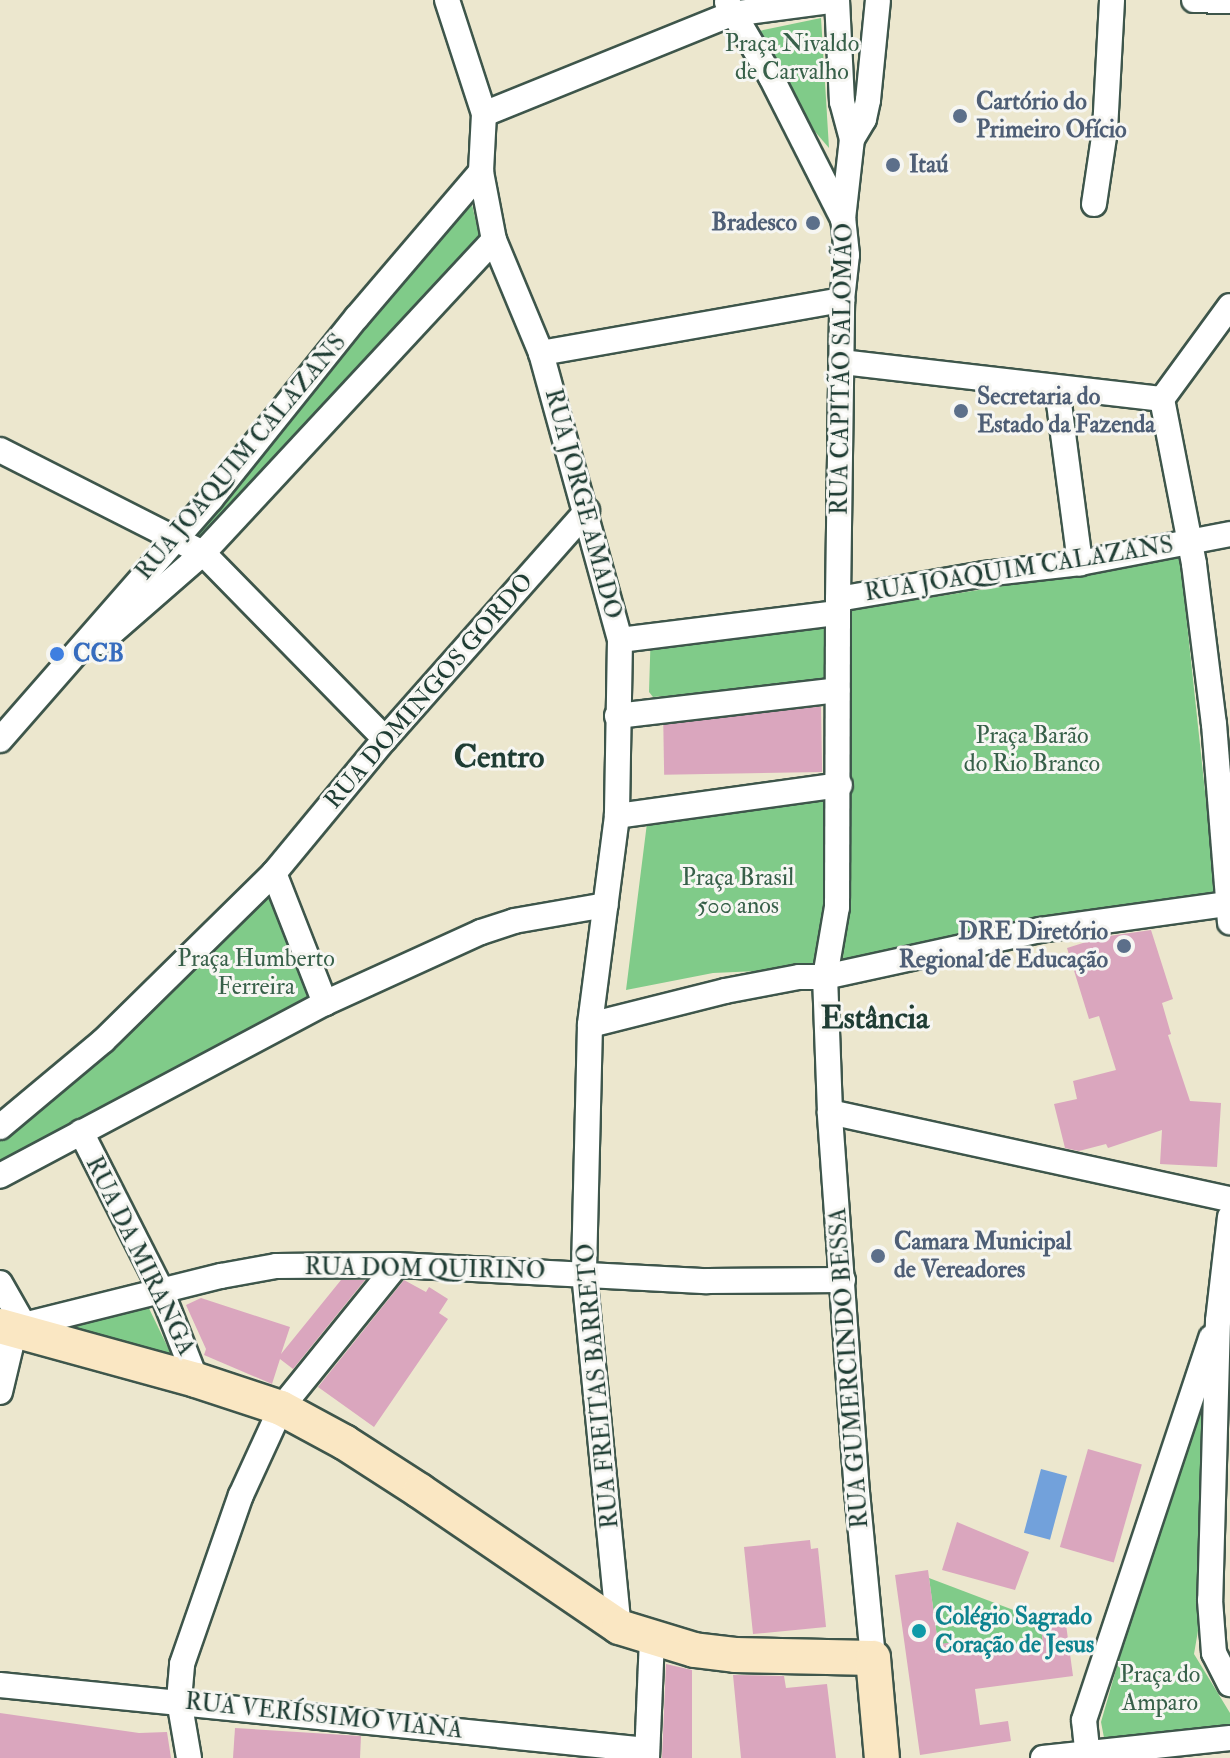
<!DOCTYPE html>
<meta charset="utf-8">
<style>
body{margin:0}
#map{position:relative;width:1230px;height:1758px;overflow:hidden;background:#ece7ce;font-family:"IM FELL Double Pica",serif}
div>[style]{position:absolute}
.green>*{inset:0;background:#80cb89}
.water>*{inset:0;background:#72a1db;transform-origin:0 0}
.building>*{inset:0;background:#daa6be;transform-origin:0 0}
.roads{filter:drop-shadow(2px 0 #3e564b) drop-shadow(-2px 0 #3e564b) drop-shadow(0 2px #3e564b) drop-shadow(0 -2px #3e564b)}
.street>*{height:24px;margin:-12px;padding:0 12px;transform-origin:12px;border-radius:12px;background:#fff}
.secondary>*{height:34px;margin:-17px;padding:0 17px;transform-origin:17px;border-radius:17px;background:#fae7c3}
.dots>*{width:22px;height:22px;translate:-50% -50%;box-sizing:border-box;border:4px solid #f6f6f2;border-radius:50%}
span{translate:-50% -50%;white-space:nowrap;text-align:center;line-height:1.15;-webkit-text-stroke:6px #f6f6f2;paint-order:stroke}
.park-label{font-size:24px;color:#376049}
.service-label{font-size:24px;color:#4e5e75;font-weight:700}
.left{translate:0 -50%;text-align:left}
.right{translate:-100% -50%;text-align:right}
.street-label{font-size:24px;color:#1f3d34}
.shop-label{font-size:24px;color:#366cbe;font-weight:700}
.culture-label{font-size:24px;color:#0d838f;font-weight:700}
.district-label{font-size:32px;color:#1f3d34;font-weight:700}
</style>
<div id="map">
<div class="green">
<div style="clip-path:polygon(821px 18px,829px 148px,758px 65px,749px 33px)"></div>
<div style="clip-path:polygon(470px 196px,481px 243px,205px 540px,189px 531px)"></div>
<div style="clip-path:polygon(1180px 558px,1216px 894px,1033px 919px,843px 960px,848px 784px,846px 611px)"></div>
<div style="clip-path:polygon(827px 605px,828px 684px,653px 697px,649px 692px,651px 627px,740px 611px)"></div>
<div style="clip-path:polygon(826px 798px,822px 968px,713px 973px,626px 990px,647px 823px)"></div>
<div style="clip-path:polygon(274px 870px,339px 1001px,0 1174px,0 1128px)"></div>
<div style="clip-path:polygon(144px 1298px,173px 1358px,62px 1324px)"></div>
<div style="clip-path:polygon(1212px 1337px,1212px 1549px,1194px 1654px,1230px 1713px,1230px 1727px,1105px 1743px,1101px 1722px)"></div>
<div style="clip-path:polygon(929px 1578px,1040px 1620px,1043px 1643px,959px 1654px,938px 1644px)"></div>
</div>
<div class="water">
<div style="left:1041px;top:1469px;width:27px;height:66px;rotate:15deg"></div>
</div>
<div class="building">
<div style="left:821px;top:707px;width:65px;height:158px;rotate:89deg"></div>
<div style="clip-path:polygon(1151px 930px,1173px 999px,1162px 1003px,1171px 1034px,1168px 1035px,1190px 1101px,1221px 1103px,1217px 1167px,1160px 1164px,1162px 1130px,1108px 1148px,1106px 1144px,1079px 1151px,1065px 1148px,1054px 1104px,1077px 1099px,1073px 1081px,1116px 1070px,1099px 1016px,1089px 1019px,1067px 948px,1102px 937px)"></div>
<div style="clip-path:polygon(341px 1280px,365px 1280px,293px 1369px,280px 1359px,272px 1384px,204px 1355px,206px 1349px,186px 1305px,201px 1298px,290px 1327px,281px 1354px)"></div>
<div style="clip-path:polygon(404px 1280px,426px 1292px,429px 1287px,448px 1299px,439px 1313px,448px 1319px,374px 1427px,318px 1387px)"></div>
<div style="left:1088px;top:1449px;width:56px;height:102px;rotate:16deg"></div>
<div style="clip-path:polygon(957px 1522px,1029px 1552px,1015px 1590px,942px 1570px)"></div>
<div style="clip-path:polygon(810px 1540px,811px 1549px,818px 1548px,826px 1627px,753px 1634px,744px 1547px)"></div>
<div style="clip-path:polygon(928px 1570px,938px 1644px,957px 1642px,959px 1654px,1043px 1643px,1040px 1620px,1065px 1617px,1073px 1676px,975px 1689px,980px 1725px,1008px 1721px,1011px 1741px,920px 1755px,895px 1575px)"></div>
<div style="clip-path:polygon(666px 1664px,692px 1670px,692px 1758px,662px 1758px)"></div>
<div style="clip-path:polygon(733px 1675px,784px 1676px,786px 1688px,827px 1684px,836px 1758px,741px 1758px)"></div>
<div style="clip-path:polygon(0 1713px,139px 1733px,167px 1732px,171px 1758px,0 1758px)"></div>
<div style="clip-path:polygon(235px 1728px,361px 1736px,360px 1758px,233px 1758px)"></div>
</div>
<div class="roads">
<div class="street">
<div style="left:447px;top:0;width:120px;rotate:72deg"></div>
<div style="left:484px;top:114px;width:58px;rotate:93deg"></div>
<div style="left:481px;top:172px;width:69px;rotate:79.2deg"></div>
<div style="left:494px;top:240px;width:122px;rotate:67.4deg"></div>
<div style="left:541px;top:353px;width:298px;rotate:74.6deg"></div>
<div style="left:620px;top:640px;width:176px;rotate:91deg"></div>
<div style="left:617px;top:816px;width:211px;rotate:97.4deg"></div>
<div style="left:590px;top:1025px;width:248px;rotate:91.4deg"></div>
<div style="left:584px;top:1273px;width:356px;rotate:84.4deg"></div>
<div style="left:837px;top:0;width:102px;rotate:87.2deg"></div>
<div style="left:842px;top:102px;width:38px;rotate:75deg"></div>
<div style="left:1194px;top:0;width:36px;rotate:2deg"></div>
<div style="left:727px;top:2px;width:87px;rotate:59.6deg"></div>
<div style="left:771px;top:77px;width:159px;rotate:63.1deg"></div>
<div style="left:484px;top:114px;width:267px;rotate:-22deg"></div>
<div style="left:732px;top:14px;width:106px;rotate:-7.6deg"></div>
<div style="left:1094px;top:204px;width:75px;rotate:-81.5deg"></div>
<div style="left:1105px;top:130px;width:130px;rotate:-86.9deg"></div>
<div style="left:541px;top:353px;width:306px;rotate:-10deg"></div>
<div style="left:842px;top:362px;width:322px;rotate:6.6deg"></div>
<div style="left:1057px;top:388px;width:177px;rotate:82.5deg"></div>
<div style="left:1162px;top:399px;width:168px;rotate:79deg"></div>
<div style="left:1194px;top:564px;width:161px;rotate:82.9deg"></div>
<div style="left:1214px;top:724px;width:199px;rotate:85.4deg"></div>
<div style="left:1162px;top:399px;width:115px;rotate:-53.8deg"></div>
<div style="left:0;top:450px;width:228px;rotate:26.9deg"></div>
<div style="left:203px;top:553px;width:260px;rotate:45.6deg"></div>
<div style="left:838px;top:599px;width:299px;rotate:-89.2deg"></div>
<div style="left:842px;top:300px;width:45px;rotate:-83.7deg"></div>
<div style="left:847px;top:255px;width:36px;rotate:-96deg"></div>
<div style="left:843px;top:219px;width:81px;rotate:-83.6deg"></div>
<div style="left:852px;top:139px;width:23px;rotate:-59deg"></div>
<div style="left:864px;top:119px;width:19px;rotate:-78deg"></div>
<div style="left:868px;top:100px;width:100px;rotate:-84.3deg"></div>
<div style="left:620px;top:640px;width:219px;rotate:-7.1deg"></div>
<div style="left:101px;top:642px;width:135px;rotate:-41.1deg"></div>
<div style="left:203px;top:553px;width:427px;rotate:-47.1deg"></div>
<div style="left:617px;top:716px;width:222px;rotate:-6.7deg"></div>
<div style="left:0;top:740px;width:320px;rotate:-48.8deg"></div>
<div style="left:211px;top:499px;width:233px;rotate:-51.3deg"></div>
<div style="left:357px;top:317px;width:191px;rotate:-49.5deg"></div>
<div style="left:617px;top:816px;width:225px;rotate:-7.9deg"></div>
<div style="left:274px;top:873px;width:174px;rotate:-50.4deg"></div>
<div style="left:385px;top:739px;width:305px;rotate:-48.5deg"></div>
<div style="left:325px;top:1003px;width:171px;rotate:-24.5deg"></div>
<div style="left:481px;top:932px;width:35px;rotate:-18deg"></div>
<div style="left:514px;top:921px;width:93px;rotate:-9.9deg"></div>
<div style="left:590px;top:1025px;width:139px;rotate:-14.1deg"></div>
<div style="left:725px;top:991px;width:75px;rotate:-10.7deg"></div>
<div style="left:799px;top:977px;width:26px"></div>
<div style="left:825px;top:977px;width:220px;rotate:-12.3deg"></div>
<div style="left:1040px;top:930px;width:190px;rotate:-7.9deg"></div>
<div style="left:830px;top:1112px;width:409px;rotate:12.3deg"></div>
<div style="left:0;top:1127px;width:134px;rotate:-39.9deg"></div>
<div style="left:103px;top:1041px;width:240px;rotate:-44.5deg"></div>
<div style="left:274px;top:873px;width:140px;rotate:68.6deg"></div>
<div style="left:325px;top:1003px;width:368px;rotate:152deg"></div>
<div style="left:81px;top:1132px;width:177px;rotate:63.1deg"></div>
<div style="left:161px;top:1290px;width:97px;rotate:68.7deg"></div>
<div style="left:1230px;top:1217px;width:105px;rotate:96.6deg"></div>
<div style="left:1218px;top:1321px;width:279px;rotate:91.6deg"></div>
<div style="left:1210px;top:1600px;width:53px;rotate:85.7deg"></div>
<div style="left:1214px;top:1653px;width:35px;rotate:63deg"></div>
<div style="left:0;top:1283px;width:48px;rotate:60.3deg"></div>
<div style="left:0;top:1392px;width:65px;rotate:-76.6deg"></div>
<div style="left:15px;top:1329px;width:10px;rotate:-24deg"></div>
<div style="left:24px;top:1325px;width:203px;rotate:-14deg"></div>
<div style="left:221px;top:1276px;width:56px;rotate:-10.3deg"></div>
<div style="left:276px;top:1266px;width:121px;rotate:-0.5deg"></div>
<div style="left:397px;top:1265px;width:310px;rotate:3deg"></div>
<div style="left:707px;top:1281px;width:136px;rotate:-0.4deg"></div>
<div style="left:873px;top:1658px;width:166px;rotate:-95.5deg"></div>
<div style="left:857px;top:1493px;width:382px;rotate:-94.1deg"></div>
<div style="left:830px;top:1112px;width:135px;rotate:-92.1deg"></div>
<div style="left:825px;top:977px;width:71px;rotate:-80.3deg"></div>
<div style="left:837px;top:907px;width:308px;rotate:-89.8deg"></div>
<div style="left:838px;top:599px;width:148px;rotate:-9.7deg"></div>
<div style="left:984px;top:574px;width:97px;rotate:-6.5deg"></div>
<div style="left:1080px;top:563px;width:153px;rotate:-10.9deg"></div>
<div style="left:0;top:1685px;width:650px;rotate:5.74deg"></div>
<div style="left:189px;top:1758px;width:59px;rotate:-99.8deg"></div>
<div style="left:179px;top:1700px;width:36px;rotate:-85deg"></div>
<div style="left:182px;top:1664px;width:179px;rotate:-70.8deg"></div>
<div style="left:241px;top:1495px;width:96px;rotate:-65.3deg"></div>
<div style="left:281px;top:1408px;width:184px;rotate:-51deg"></div>
<div style="left:647px;top:1758px;width:119px;rotate:-87.6deg"></div>
<div style="left:1043px;top:1758px;width:188px;rotate:-6.1deg"></div>
<div style="left:1088px;top:1758px;width:38px;rotate:-96deg"></div>
<div style="left:1084px;top:1720px;width:403px;rotate:-71.6deg"></div>
</div>
<div class="secondary">
<div style="left:0;top:1326px;width:203px;rotate:15.4deg"></div>
<div style="left:196px;top:1380px;width:89px;rotate:18.2deg"></div>
<div style="left:281px;top:1408px;width:72px;rotate:28.4deg"></div>
<div style="left:344px;top:1442px;width:90px;rotate:32.8deg"></div>
<div style="left:420px;top:1491px;width:241px;rotate:34.3deg"></div>
<div style="left:619px;top:1627px;width:78px;rotate:17deg"></div>
<div style="left:694px;top:1650px;width:41px;rotate:7deg"></div>
<div style="left:735px;top:1655px;width:138px;rotate:1.2deg"></div>
<div style="left:873px;top:1658px;width:100px;rotate:84.9deg"></div>
</div>
</div>
<div class="dots">
<div style="left:960px;top:116px;background:#5c6f8a"></div>
<div style="left:893px;top:165px;background:#5c6f8a"></div>
<div style="left:813px;top:223px;background:#5c6f8a"></div>
<div style="left:961px;top:411px;background:#5c6f8a"></div>
<div style="left:57px;top:654px;background:#3f7fe0"></div>
<div style="left:1124px;top:946px;background:#5c6f8a"></div>
<div style="left:878px;top:1256px;background:#5c6f8a"></div>
<div style="left:919px;top:1631px;background:#0f9aa8"></div>
</div>
<div class="park-label">
<span style="left:792px;top:58px">Praça Nivaldo<br>de Carvalho</span>
<span style="left:1032px;top:750px">Praça Barão<br>do Rio Branco</span>
<span style="left:738px;top:892px">Praça Brasil<br>500 anos</span>
<span style="left:256px;top:973px">Praça Humberto<br>Ferreira</span>
<span style="left:1160px;top:1689px">Praça do<br>Amparo</span>
</div>
<div class="service-label">
<span class="left" style="left:976px;top:116px">Cartório do<br>Primeiro Ofício</span>
<span class="left" style="left:909px;top:165px">Itaú</span>
<span class="right" style="left:797px;top:223px">Bradesco</span>
<span class="left" style="left:977px;top:411px">Secretaria do<br>Estado da Fazenda</span>
<span class="right" style="left:1108px;top:946px">DRE Diretório<br>Regional de Educação</span>
<span class="left" style="left:894px;top:1256px">Camara Municipal<br>de Vereadores</span>
</div>
<div class="street-label">
<span style="left:842px;top:369px;rotate:-89deg">RUA CAPITÃO SALOMÃO</span>
<span style="left:241px;top:457px;rotate:-50deg">RUA JOAQUIM CALAZANS</span>
<span style="left:583px;top:504px;rotate:75deg">RUA JORGE AMADO</span>
<span style="left:1019px;top:569px;rotate:-9deg">RUA JOAQUIM CALAZANS</span>
<span style="left:429px;top:691px;rotate:-49deg">RUA DOMINGOS GORDO</span>
<span style="left:140px;top:1256px;rotate:64deg">RUA DA MIRANGA</span>
<span style="left:425px;top:1269px;rotate:1deg">RUA DOM QUIRINO</span>
<span style="left:849px;top:1368px;rotate:-94deg">RUA GUMERCINDO BESSA</span>
<span style="left:598px;top:1386px;rotate:-95deg">RUA FREITAS BARRETO</span>
<span style="left:324px;top:1716px;rotate:6deg">RUA VERÍSSIMO VIANA</span>
</div>
<div class="shop-label">
<span class="left" style="left:73px;top:654px">CCB</span>
</div>
<div class="culture-label">
<span class="left" style="left:935px;top:1631px">Colégio Sagrado<br>Coração de Jesus</span>
</div>
<div class="district-label">
<span style="left:499px;top:757px">Centro</span>
<span style="left:875px;top:1018px">Estância</span>
</div>
</div>
